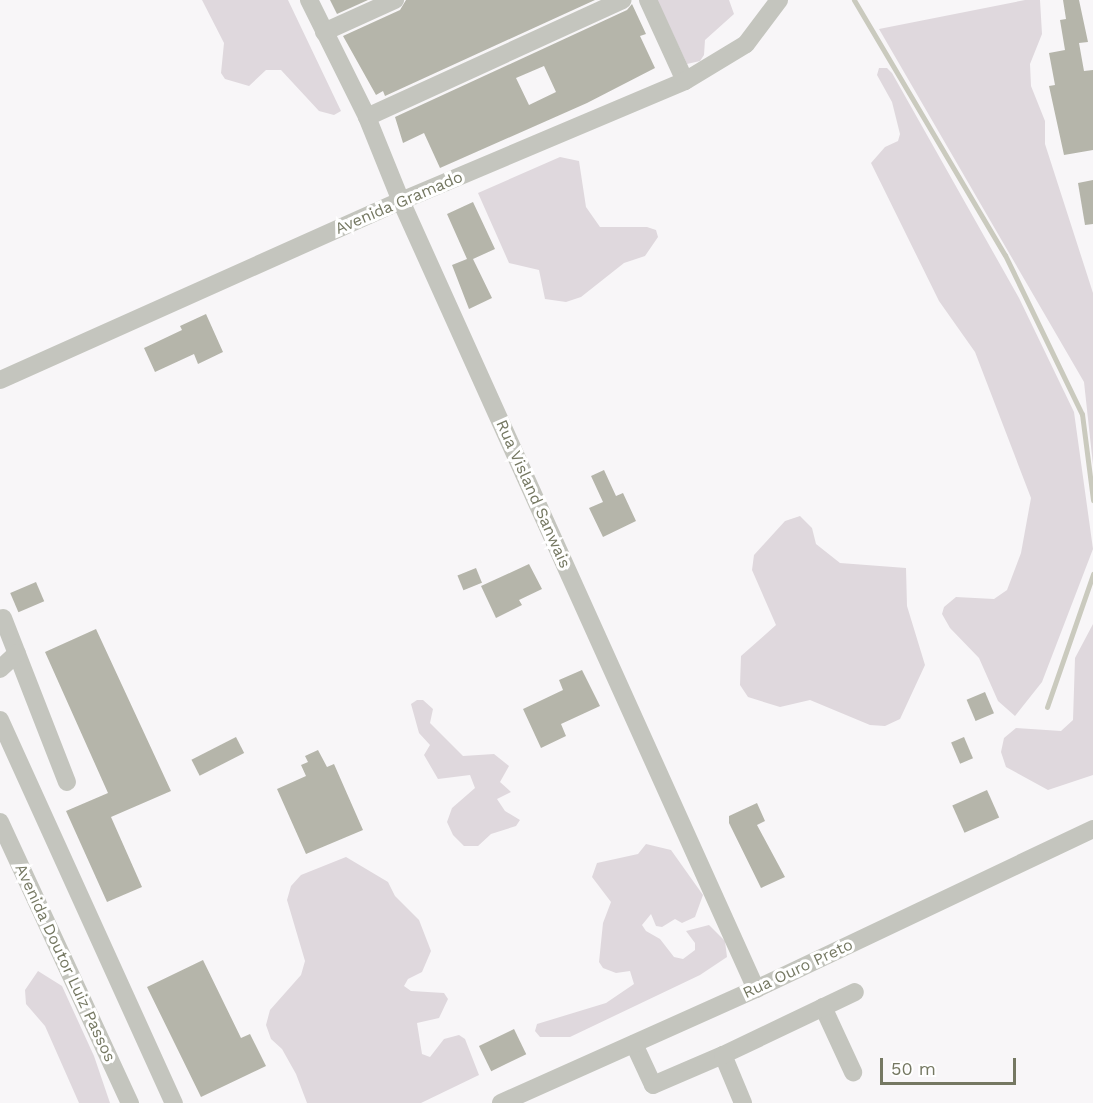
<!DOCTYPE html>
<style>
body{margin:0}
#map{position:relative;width:1093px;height:1103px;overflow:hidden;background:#f8f6f8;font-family:"Work Sans",sans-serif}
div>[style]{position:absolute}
.green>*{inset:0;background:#dfd8dd}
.stream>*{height:5px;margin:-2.5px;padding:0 2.5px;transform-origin:2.5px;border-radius:2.5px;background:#cacabe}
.building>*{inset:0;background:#b5b5aa;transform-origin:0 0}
.minor>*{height:18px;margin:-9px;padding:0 9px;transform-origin:9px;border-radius:9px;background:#c4c5be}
span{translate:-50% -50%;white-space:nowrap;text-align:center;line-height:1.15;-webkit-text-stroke:6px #fff;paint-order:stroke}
.street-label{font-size:16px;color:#757862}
.scale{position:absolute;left:880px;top:1058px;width:136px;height:27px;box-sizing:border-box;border:3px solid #757862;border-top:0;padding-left:8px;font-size:18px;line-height:21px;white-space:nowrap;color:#757862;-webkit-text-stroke:4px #fff;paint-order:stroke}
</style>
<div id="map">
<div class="green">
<div style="clip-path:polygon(202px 0,288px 0,341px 111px,334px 115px,319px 111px,281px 70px,266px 70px,249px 86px,225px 79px,221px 73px,224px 43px)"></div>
<div style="clip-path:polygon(657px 0,729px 0,734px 14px,705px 40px,704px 55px,700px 61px,687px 64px)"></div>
<div style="clip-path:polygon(1025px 0,1040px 0,1042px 34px,1030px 64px,1031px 86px,1045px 121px,1045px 144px,1093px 293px,1093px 465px,1084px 382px,879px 29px)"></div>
<div style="clip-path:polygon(879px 68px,887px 68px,892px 73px,1019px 298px,1074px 412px,1093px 549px,1042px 682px,1015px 716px,998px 701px,979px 658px,950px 628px,942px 614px,944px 607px,956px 597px,994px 599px,1007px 590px,1021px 553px,1031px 498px,975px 352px,939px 301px,871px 163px,885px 147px,898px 141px,900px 134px,892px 102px,877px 75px)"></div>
<div style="clip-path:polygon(560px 157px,579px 161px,586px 207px,600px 227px,647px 227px,656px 230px,658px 237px,645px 256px,624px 263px,581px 297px,566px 302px,545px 299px,539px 270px,509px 263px,478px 193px)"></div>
<div style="clip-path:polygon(800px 516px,812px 528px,816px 544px,840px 563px,906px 568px,907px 606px,925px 665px,900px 719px,885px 726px,870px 725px,810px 700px,780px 707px,748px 697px,740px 685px,741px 656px,776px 625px,752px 570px,754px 555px,785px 521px)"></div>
<div style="clip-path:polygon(1093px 624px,1093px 775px,1048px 790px,1006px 767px,1001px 752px,1004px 738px,1016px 728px,1061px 731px,1073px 720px,1075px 658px)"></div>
<div style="clip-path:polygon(417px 700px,423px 700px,433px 709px,430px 723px,463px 756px,494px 754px,509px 766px,500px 782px,511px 792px,497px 799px,505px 811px,520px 820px,516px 826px,491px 834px,478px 846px,464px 846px,453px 835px,447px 822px,452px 808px,475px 788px,470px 775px,438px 779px,424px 755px,430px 745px,419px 733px,411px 704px)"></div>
<div style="clip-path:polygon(646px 844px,671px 850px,703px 895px,695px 917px,682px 923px,675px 919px,662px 927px,656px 926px,651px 914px,642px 925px,646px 931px,660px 939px,674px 957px,683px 959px,695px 950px,695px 943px,686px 931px,709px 925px,725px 941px,727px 957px,700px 975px,570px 1037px,540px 1037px,535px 1031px,537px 1024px,606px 1003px,634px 984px,630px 971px,616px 973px,603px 968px,599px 962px,603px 923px,611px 902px,592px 877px,597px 863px,638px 854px)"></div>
<div style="clip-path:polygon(346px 857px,388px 882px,395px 896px,419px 920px,431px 951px,422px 972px,408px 979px,404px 986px,411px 991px,444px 993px,448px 999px,439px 1018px,417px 1023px,422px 1054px,430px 1057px,444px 1039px,459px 1035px,465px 1039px,479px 1075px,421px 1103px,307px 1103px,296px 1074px,282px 1049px,271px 1039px,266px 1025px,270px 1010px,301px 975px,305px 961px,287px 900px,291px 886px,301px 875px)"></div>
<div style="clip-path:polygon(38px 971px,62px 986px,94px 1056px,110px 1103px,79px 1103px,45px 1026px,26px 1004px,25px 990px)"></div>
</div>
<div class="stream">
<div style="left:854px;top:0;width:296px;rotate:59.4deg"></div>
<div style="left:1005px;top:255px;width:177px;rotate:64.2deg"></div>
<div style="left:1082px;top:414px;width:87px;rotate:82.7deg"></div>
<div style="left:1047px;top:707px;width:141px;rotate:-70.9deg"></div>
</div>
<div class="building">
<div style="clip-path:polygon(330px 0,368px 0,337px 14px)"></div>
<div style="clip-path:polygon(406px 0,595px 0,385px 96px,383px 91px,376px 95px,343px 36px,400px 10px)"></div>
<div style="clip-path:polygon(1063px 0,1079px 0,1088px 42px,1079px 43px,1084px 71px,1093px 70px,1093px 150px,1064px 155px,1049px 86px,1055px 85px,1049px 53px,1065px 50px,1060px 20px,1066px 19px)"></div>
<div style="clip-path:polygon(evenodd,632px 4px,646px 34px,640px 36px,655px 68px,587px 103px,440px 168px,424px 133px,403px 143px,395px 117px,627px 10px,632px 4px,544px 66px,556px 92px,529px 105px,516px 78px,544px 66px)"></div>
<div style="clip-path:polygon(1093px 180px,1093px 224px,1085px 225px,1078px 183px)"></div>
<div style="clip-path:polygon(473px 202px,495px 249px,473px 259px,492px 298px,469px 309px,452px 265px,467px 259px,447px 214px)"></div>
<div style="clip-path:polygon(206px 314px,223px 352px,198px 364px,194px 354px,155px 372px,144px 348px,182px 330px,180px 326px)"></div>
<div style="clip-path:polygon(604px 470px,616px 496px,623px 493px,636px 521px,603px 537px,589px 508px,603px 502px,591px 476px)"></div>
<div style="clip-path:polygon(529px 564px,542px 589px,519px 600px,522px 605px,496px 618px,481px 586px)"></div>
<div style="left:476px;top:568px;width:16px;height:20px;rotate:68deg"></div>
<div style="left:36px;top:582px;width:21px;height:28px;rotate:67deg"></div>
<div style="clip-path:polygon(96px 629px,171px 791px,111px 817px,142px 887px,107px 902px,66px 811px,108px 793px,45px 652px)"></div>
<div style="clip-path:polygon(582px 670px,600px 706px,561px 724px,566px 736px,541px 748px,523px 709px,563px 690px,559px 680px)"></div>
<div style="left:985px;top:692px;width:23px;height:20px;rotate:67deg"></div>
<div style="left:236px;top:737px;width:18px;height:50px;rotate:63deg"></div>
<div style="left:964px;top:737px;width:23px;height:14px;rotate:67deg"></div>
<div style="clip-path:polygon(318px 750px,327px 767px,334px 764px,363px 830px,306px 854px,277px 789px,306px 776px,301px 765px,308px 762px,305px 756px)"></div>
<div style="left:987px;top:790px;width:30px;height:38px;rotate:66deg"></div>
<div style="clip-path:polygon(757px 803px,765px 821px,757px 825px,785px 877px,761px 888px,729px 823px,729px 816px)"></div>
<div style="clip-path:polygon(203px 960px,241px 1038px,250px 1034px,266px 1066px,201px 1097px,147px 987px)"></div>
<div style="left:514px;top:1029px;width:28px;height:39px;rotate:64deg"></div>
</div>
<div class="minor">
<div style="left:309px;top:0;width:131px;rotate:63.6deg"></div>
<div style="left:367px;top:117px;width:91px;rotate:68deg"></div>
<div style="left:401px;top:201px;width:864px;rotate:65.75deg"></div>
<div style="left:648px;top:0;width:89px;rotate:65.4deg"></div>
<div style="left:324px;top:32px;width:78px;rotate:-24.3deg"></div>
<div style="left:367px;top:117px;width:281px;rotate:-24.6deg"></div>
<div style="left:0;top:380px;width:439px;rotate:-24.1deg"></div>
<div style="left:401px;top:201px;width:308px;rotate:-22.9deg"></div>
<div style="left:685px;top:81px;width:71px;rotate:-31.2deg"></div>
<div style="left:746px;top:44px;width:55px;rotate:-53.1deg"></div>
<div style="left:3px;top:618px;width:176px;rotate:68.7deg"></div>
<div style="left:0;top:669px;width:23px;rotate:-43deg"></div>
<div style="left:0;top:720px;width:421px;rotate:65.6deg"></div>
<div style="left:0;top:822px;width:310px;rotate:65.2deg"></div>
<div style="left:823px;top:1007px;width:72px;rotate:65.2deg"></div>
<div style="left:634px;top:1044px;width:45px;rotate:65.1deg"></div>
<div style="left:653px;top:1085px;width:76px;rotate:-23.2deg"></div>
<div style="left:723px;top:1055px;width:52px;rotate:67.4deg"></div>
<div style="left:723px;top:1055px;width:146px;rotate:-25.5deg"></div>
<div style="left:501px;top:1103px;width:279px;rotate:-24.1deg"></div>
<div style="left:756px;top:989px;width:373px;rotate:-25.4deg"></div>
</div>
<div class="street-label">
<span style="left:399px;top:203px;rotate:-23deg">Avenida Gramado</span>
<span style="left:533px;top:494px;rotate:66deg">Rua Visland Sanwais</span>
<span style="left:65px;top:963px;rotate:65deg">Avenida Doutor Luiz Passos</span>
<span style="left:798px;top:969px;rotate:-25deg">Rua Ouro Preto</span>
</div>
<div class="scale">50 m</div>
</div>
